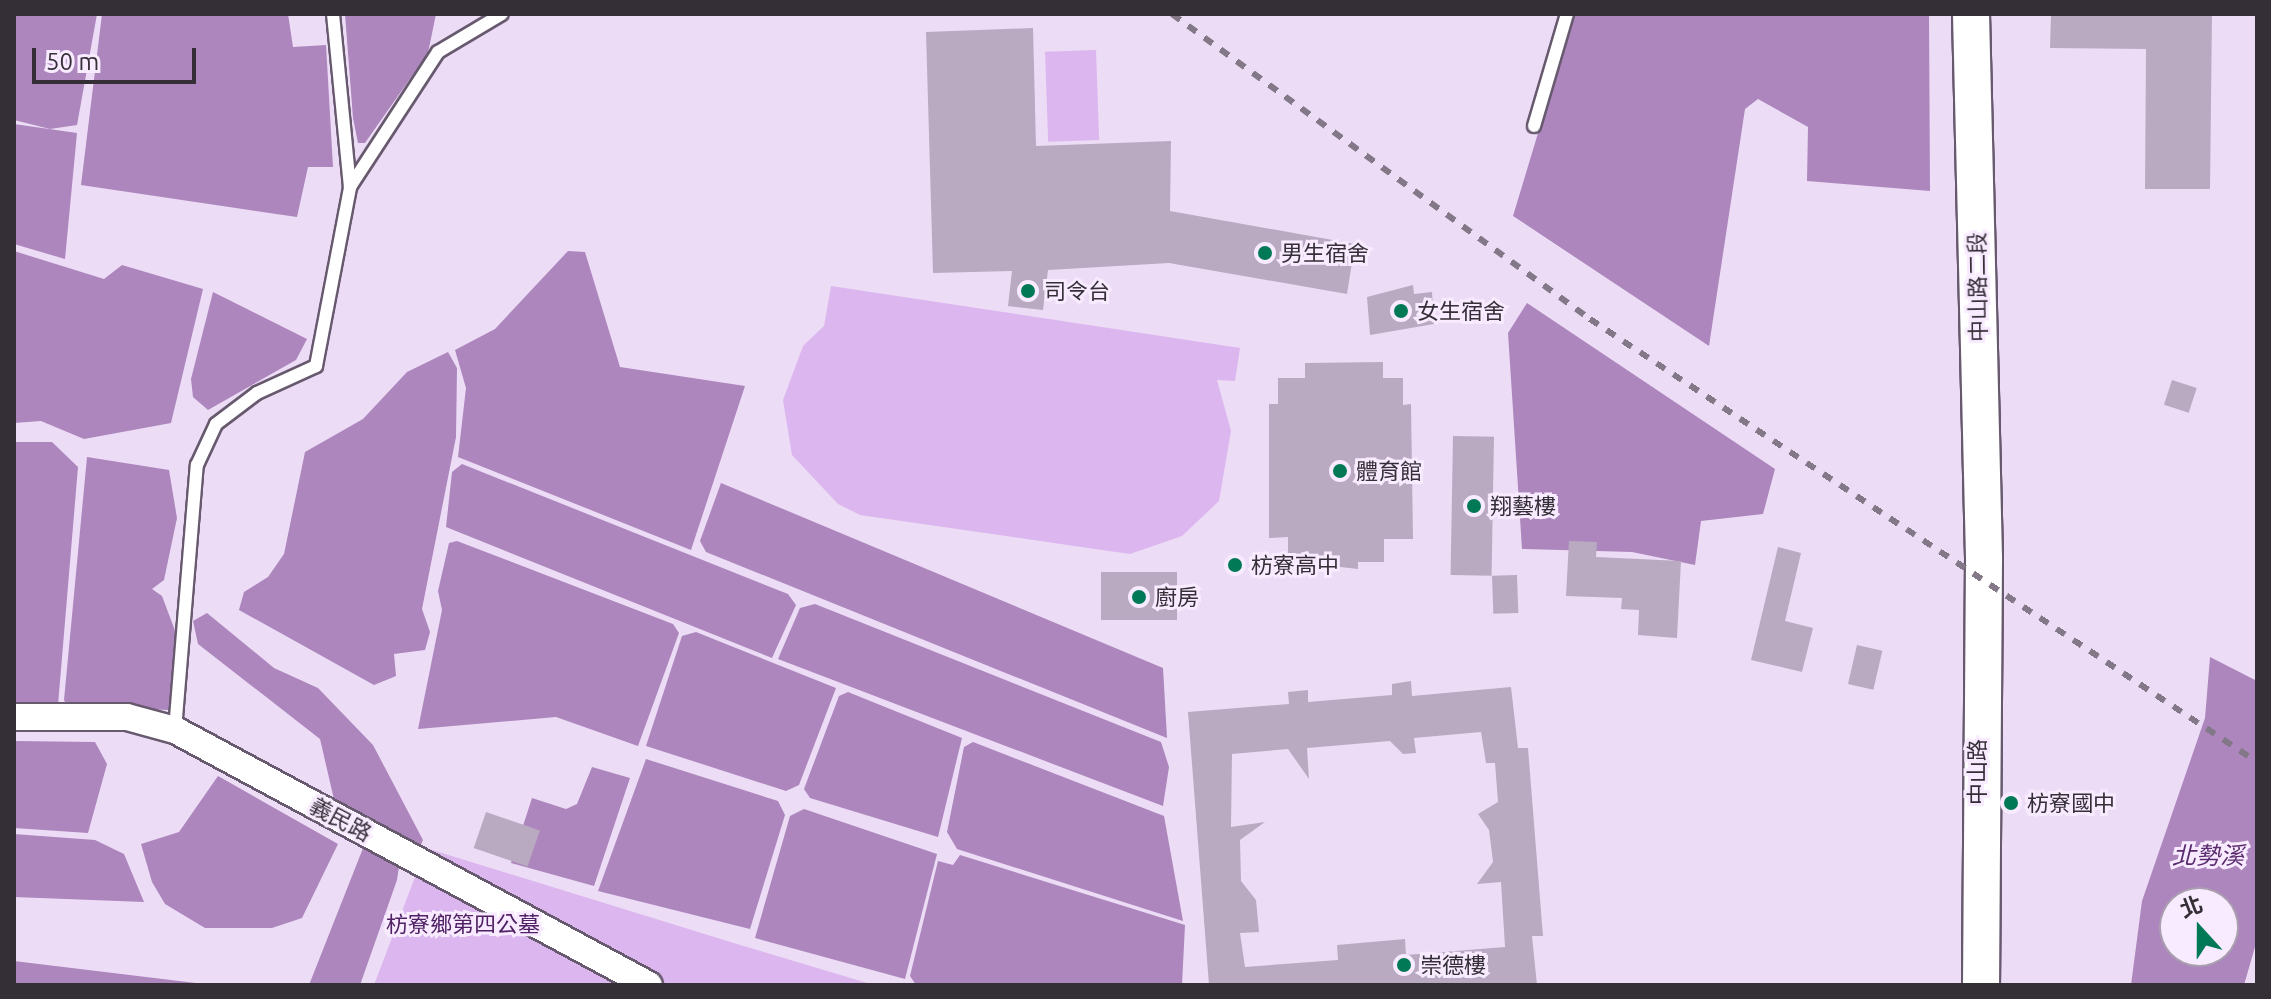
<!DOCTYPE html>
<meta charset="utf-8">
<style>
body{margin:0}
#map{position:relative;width:2271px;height:999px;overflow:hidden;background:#eddcf5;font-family:Ubuntu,"Noto Sans TC",sans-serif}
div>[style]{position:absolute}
.green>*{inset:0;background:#dcb6ef;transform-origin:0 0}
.water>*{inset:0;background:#ac86bd}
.building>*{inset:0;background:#b9aac1;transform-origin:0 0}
.roads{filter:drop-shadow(2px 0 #67596e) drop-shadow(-2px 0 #67596e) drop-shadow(0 2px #67596e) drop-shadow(0 -2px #67596e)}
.lane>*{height:12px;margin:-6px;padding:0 6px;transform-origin:6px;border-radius:6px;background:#fff}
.street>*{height:26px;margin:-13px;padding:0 13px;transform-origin:13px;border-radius:13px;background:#fff}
.secondary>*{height:36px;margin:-18px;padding:0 18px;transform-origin:18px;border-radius:18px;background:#fff}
.rail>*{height:6px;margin-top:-3px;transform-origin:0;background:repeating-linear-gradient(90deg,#827887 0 10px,transparent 0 20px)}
.dots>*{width:22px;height:22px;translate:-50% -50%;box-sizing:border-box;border:4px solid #f8ebff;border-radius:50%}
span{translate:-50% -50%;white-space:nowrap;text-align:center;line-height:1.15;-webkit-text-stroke:6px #f8ebff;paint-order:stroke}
.poi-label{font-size:22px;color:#342e37}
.left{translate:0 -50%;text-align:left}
.street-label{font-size:22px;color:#342e37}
.park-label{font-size:22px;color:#502164}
.water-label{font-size:24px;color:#5a2b6e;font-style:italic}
.frame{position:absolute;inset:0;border:16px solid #342e37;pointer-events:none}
.north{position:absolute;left:2159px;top:887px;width:80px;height:80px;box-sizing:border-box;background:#f8ebff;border:2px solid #aa9faf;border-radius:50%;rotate:339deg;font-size:22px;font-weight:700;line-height:32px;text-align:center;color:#342e37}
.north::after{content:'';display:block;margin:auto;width:28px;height:36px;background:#017956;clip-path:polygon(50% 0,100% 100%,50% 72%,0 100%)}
.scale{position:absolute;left:32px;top:48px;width:164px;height:36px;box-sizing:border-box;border:4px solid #342e37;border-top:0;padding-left:10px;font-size:24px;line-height:28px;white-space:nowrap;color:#342e37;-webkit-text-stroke:6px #f8ebff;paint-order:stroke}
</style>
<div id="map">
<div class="green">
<div style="left:1096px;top:50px;width:90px;height:51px;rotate:88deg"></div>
<div style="clip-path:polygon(831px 286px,1240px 348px,1235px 381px,1217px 380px,1231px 431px,1219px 501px,1182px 536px,1130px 554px,860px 515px,838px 504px,792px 455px,783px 400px,803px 346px,824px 326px)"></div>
<div style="clip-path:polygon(426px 848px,737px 944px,874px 985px,374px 985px)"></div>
</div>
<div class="water">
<div style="clip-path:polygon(14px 14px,97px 14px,77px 125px,50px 129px,14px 120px)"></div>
<div style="clip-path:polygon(102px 14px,288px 14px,293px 47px,326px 45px,333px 167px,308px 167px,297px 217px,81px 185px)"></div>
<div style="clip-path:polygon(345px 14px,436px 14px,428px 53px,365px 143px,358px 143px,353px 118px)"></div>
<div style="clip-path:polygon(1574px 14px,1929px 14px,1930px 191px,1807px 181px,1808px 127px,1758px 99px,1745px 109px,1709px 346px,1513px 216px)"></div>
<div style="clip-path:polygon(14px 124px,77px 133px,65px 259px,14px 244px)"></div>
<div style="clip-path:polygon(14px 251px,104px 279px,122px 265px,203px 289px,171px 423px,84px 439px,41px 421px,14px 423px)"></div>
<div style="clip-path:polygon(568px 251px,585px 252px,620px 367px,745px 386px,691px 550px,458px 457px,466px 388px,455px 350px,495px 329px)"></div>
<div style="clip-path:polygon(213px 292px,307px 339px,296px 360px,208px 410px,193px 397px,191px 379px)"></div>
<div style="clip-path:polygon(1527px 303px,1775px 469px,1763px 514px,1701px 521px,1695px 565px,1632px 552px,1522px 549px,1508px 333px)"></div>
<div style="clip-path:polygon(448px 352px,457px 368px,456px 437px,422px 609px,430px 632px,425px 650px,394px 654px,396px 676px,374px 685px,239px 610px,244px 592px,268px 577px,284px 554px,305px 452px,363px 419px,407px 372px)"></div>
<div style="clip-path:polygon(14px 442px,52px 442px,78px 467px,58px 705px,14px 707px)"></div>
<div style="clip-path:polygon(87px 457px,169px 470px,177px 518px,164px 580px,152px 589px,162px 596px,177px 636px,169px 710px,67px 706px,64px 700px)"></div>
<div style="clip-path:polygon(462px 464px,788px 594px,796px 605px,772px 658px,446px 527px,452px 472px)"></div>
<div style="clip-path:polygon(721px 483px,1163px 668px,1167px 738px,706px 552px,700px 541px)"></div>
<div style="clip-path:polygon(457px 541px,673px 624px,679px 633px,638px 746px,556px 717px,418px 729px,442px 610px,438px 591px,449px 543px)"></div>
<div style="clip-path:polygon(815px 604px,1161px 742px,1169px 767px,1163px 806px,778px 659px,800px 608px)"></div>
<div style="clip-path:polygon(207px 613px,274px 668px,318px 688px,373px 745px,423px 840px,417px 854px,402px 846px,397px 880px,360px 985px,309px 985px,371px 828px,336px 808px,320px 739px,198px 644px,193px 621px)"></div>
<div style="clip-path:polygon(696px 632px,836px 688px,799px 785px,786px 791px,646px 746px,682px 636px)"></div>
<div style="clip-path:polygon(evenodd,2210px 657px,2257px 681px,2257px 940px,2244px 985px,2131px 985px,2142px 901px,2205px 718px,2210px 657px,2175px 903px,2223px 903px,2223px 951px,2175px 951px,2175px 903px)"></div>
<div style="clip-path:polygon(848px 692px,962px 738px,938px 837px,810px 798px,804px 789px,839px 696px)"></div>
<div style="clip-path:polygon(14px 741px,95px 742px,107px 764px,88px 833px,14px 828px)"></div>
<div style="clip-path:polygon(973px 742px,1164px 816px,1183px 921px,957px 849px,947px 832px,964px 747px)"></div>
<div style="clip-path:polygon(646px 759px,778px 801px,785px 815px,750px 929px,598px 891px)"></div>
<div style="clip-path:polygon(592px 767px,630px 778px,594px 886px,511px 863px,532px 798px,566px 809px,577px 804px)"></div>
<div style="clip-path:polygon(218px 776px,338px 844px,302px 918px,272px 928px,205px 928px,165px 904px,152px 882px,141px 844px,179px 832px)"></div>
<div style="clip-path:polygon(804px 809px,937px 854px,905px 979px,755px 938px,790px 816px)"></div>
<div style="clip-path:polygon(14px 834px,95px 840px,124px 854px,144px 902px,14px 897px)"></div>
<div style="clip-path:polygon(960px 855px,1185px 925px,1182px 985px,916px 985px,910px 976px,938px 861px,953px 865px)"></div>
<div style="clip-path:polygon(14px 961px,212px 985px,14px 985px)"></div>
</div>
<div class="building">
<div style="clip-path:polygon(2051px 14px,2212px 14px,2210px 189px,2145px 189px,2146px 49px,2050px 48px)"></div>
<div style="clip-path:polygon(1033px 28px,1036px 146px,1171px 141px,1170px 211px,1355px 244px,1347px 294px,1169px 263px,1048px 270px,1043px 310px,1008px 306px,1012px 271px,933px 273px,926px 32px)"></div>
<div style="clip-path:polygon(1413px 285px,1414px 294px,1432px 292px,1434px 324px,1370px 335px,1367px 297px)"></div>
<div style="clip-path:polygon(1383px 362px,1383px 378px,1403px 378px,1403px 405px,1411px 404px,1413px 539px,1384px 539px,1384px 562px,1358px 562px,1358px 569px,1288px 561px,1288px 537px,1269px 538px,1269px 404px,1278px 404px,1278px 378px,1305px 378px,1305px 363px)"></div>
<div style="left:2172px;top:380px;width:26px;height:26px;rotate:18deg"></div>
<div style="left:1453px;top:436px;width:41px;height:139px;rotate:1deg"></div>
<div style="clip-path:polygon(1569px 541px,1597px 542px,1596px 557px,1681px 561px,1677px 638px,1638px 635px,1639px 610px,1621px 609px,1622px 598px,1566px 596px)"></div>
<div style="clip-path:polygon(1778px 547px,1801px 553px,1785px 621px,1813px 628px,1802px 672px,1751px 660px)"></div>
<div style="left:1177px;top:572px;width:48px;height:76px;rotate:90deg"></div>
<div style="left:1517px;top:575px;width:38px;height:25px;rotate:88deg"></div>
<div style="left:1857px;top:645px;width:26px;height:40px;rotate:13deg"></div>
<div style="clip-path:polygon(evenodd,1411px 681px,1412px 696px,1511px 687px,1518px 748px,1528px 748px,1543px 936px,1532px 936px,1537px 985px,1209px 985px,1188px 712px,1289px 704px,1288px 692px,1308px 690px,1308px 702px,1392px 695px,1392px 684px,1411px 681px,1481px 732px,1486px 763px,1495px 763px,1498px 802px,1478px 814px,1489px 830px,1493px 862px,1477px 884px,1501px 882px,1505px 947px,1406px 955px,1405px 939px,1337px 945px,1338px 960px,1245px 967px,1240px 933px,1259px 932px,1256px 900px,1241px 881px,1240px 840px,1265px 822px,1231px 827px,1232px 754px,1288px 749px,1309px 779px,1307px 748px,1390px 741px,1403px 754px,1416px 753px,1414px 738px,1481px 732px)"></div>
<div style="left:486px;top:812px;width:57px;height:38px;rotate:19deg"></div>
</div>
<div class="roads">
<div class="lane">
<div style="left:333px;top:14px;width:174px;rotate:84.4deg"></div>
<div style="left:1534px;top:126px;width:117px;rotate:-73.6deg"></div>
<div style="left:175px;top:730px;width:266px;rotate:-85.3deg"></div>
<div style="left:197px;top:465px;width:45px;rotate:-65.1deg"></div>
<div style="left:216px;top:424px;width:51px;rotate:-37.1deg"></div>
<div style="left:257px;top:393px;width:65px;rotate:-24.6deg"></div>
<div style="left:316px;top:366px;width:182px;rotate:-79.2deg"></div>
<div style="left:350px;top:187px;width:161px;rotate:-56.9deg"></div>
<div style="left:438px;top:52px;width:74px;rotate:-30.7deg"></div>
</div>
<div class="street">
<div style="left:14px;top:717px;width:113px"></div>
<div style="left:127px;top:717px;width:50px;rotate:15.2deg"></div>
<div style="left:175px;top:730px;width:538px;rotate:28.28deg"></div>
</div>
<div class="secondary">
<div style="left:1971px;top:14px;width:545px;rotate:88.63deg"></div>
<div style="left:1984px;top:559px;width:426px;rotate:90.4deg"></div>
</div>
</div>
<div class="rail">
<div style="left:1172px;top:14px;width:517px;rotate:36.12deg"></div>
<div style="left:1590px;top:319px;width:801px;rotate:33.59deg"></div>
</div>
<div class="dots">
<div style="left:1265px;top:253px;background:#017956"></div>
<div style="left:1028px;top:291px;background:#017956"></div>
<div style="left:1401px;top:311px;background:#017956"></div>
<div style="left:1340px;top:471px;background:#017956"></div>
<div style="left:1474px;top:506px;background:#017956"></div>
<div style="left:1235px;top:565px;background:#017956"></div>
<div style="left:1139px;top:597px;background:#017956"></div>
<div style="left:2011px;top:803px;background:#017956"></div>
<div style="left:1404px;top:965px;background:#017956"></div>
</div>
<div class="poi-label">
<span class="left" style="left:1281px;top:253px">男生宿舍</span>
<span class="left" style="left:1044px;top:291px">司令台</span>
<span class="left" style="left:1417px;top:311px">女生宿舍</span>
<span class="left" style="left:1356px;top:471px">體育館</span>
<span class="left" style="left:1490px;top:506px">翔藝樓</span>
<span class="left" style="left:1251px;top:565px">枋寮高中</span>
<span class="left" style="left:1155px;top:597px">廚房</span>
<span class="left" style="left:2027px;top:803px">枋寮國中</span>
<span class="left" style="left:1420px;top:965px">崇德樓</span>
</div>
<div class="street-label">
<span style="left:1977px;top:287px;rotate:-91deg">中山路二段</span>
<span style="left:1977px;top:772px;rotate:-90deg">中山路</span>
<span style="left:341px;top:819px;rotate:28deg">義民路</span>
</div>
<div class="park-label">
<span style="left:463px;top:924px">枋寮鄉第四公墓</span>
</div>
<div class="water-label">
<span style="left:2208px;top:856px">北勢溪</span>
</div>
<div class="frame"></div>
<div class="north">北</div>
<div class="scale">50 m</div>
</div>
